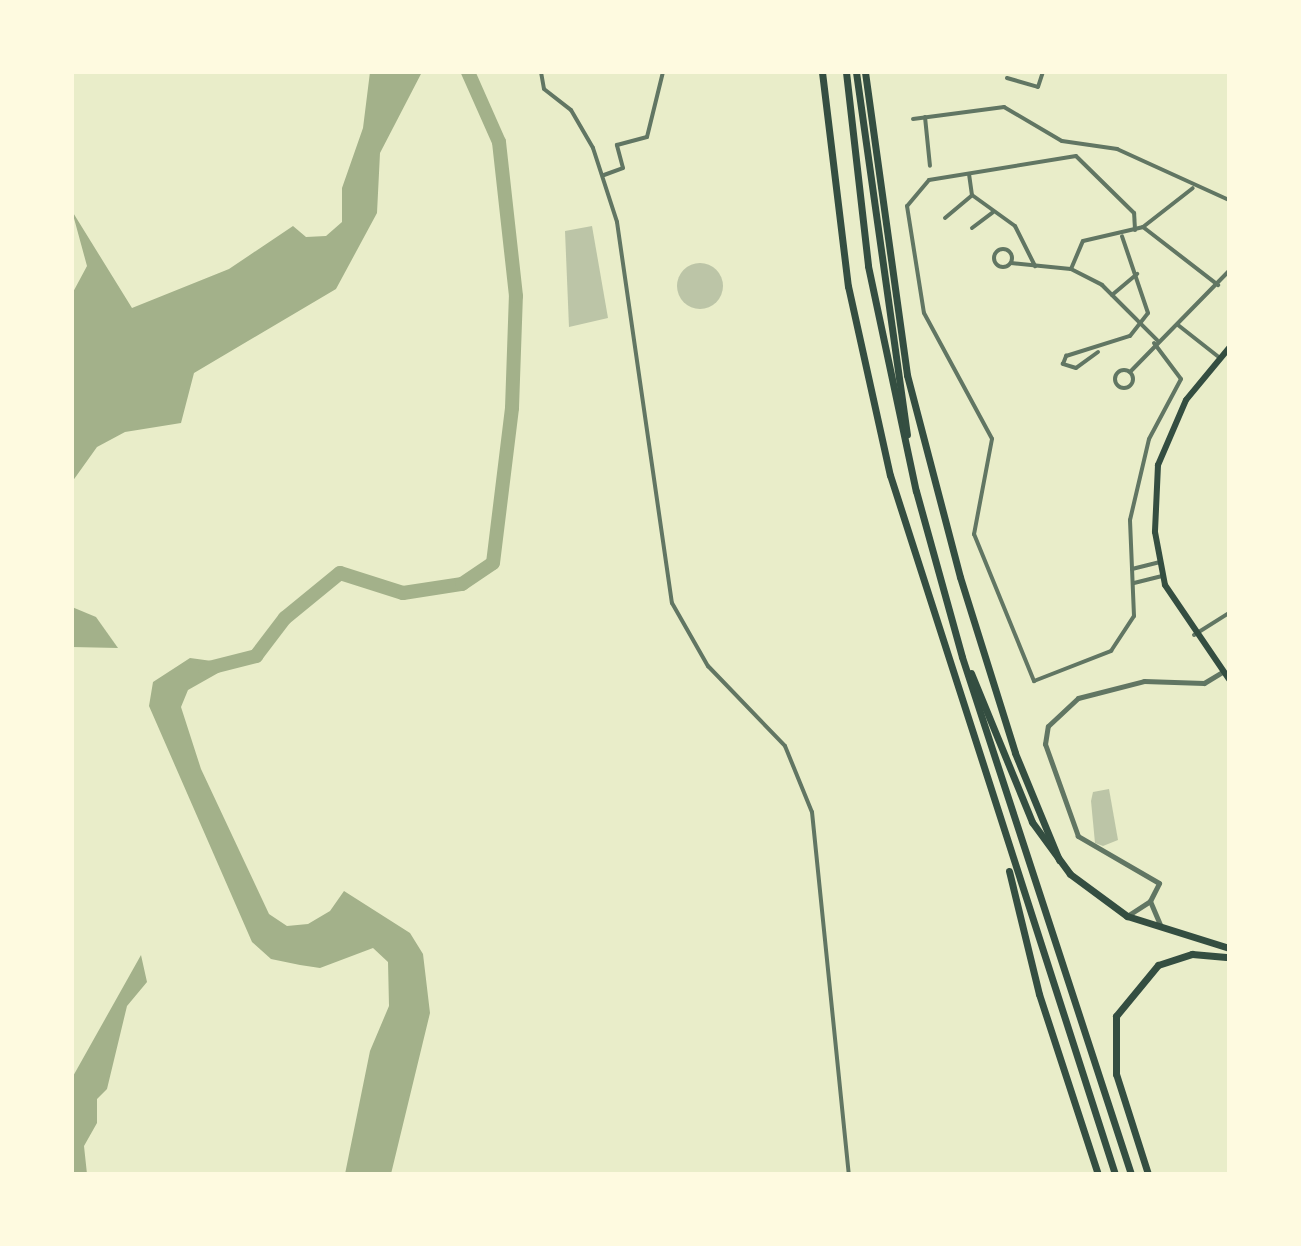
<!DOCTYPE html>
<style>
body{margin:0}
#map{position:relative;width:1301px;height:1246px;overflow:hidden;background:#e9edc9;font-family:Commissioner,sans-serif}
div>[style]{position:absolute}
.water>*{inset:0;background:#a3b18a}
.river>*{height:14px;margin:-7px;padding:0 7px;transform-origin:7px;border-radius:7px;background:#a3b18a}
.building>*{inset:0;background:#bcc5a7}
.round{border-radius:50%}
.minor>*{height:4px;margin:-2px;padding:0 2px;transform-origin:2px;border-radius:2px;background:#617663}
.minor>.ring{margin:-2px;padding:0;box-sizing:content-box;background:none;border:4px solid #617663;border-radius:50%}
.tertiary>*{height:5px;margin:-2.5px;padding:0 2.5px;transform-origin:2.5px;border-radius:2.5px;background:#617663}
.secondary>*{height:6px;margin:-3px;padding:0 3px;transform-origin:3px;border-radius:3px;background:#344e41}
.trunk>*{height:7px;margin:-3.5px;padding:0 3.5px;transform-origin:3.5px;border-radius:3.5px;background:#344e41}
span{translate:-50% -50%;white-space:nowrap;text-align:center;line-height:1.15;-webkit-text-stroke:8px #fefae0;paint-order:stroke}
.frame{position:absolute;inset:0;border:74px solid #fefae0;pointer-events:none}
</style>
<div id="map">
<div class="water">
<div style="clip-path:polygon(370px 72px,422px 72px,380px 153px,377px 213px,336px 289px,194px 373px,181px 423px,125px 432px,97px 447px,72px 482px,72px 294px,87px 266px,72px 211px,132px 308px,229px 269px,293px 226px,306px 237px,326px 236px,342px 222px,342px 188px,363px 128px)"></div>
<div style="clip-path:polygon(72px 607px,96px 617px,118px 648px,72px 647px)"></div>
<div style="clip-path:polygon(190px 658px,234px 664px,188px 690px,181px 707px,201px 769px,269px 914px,287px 926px,308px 924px,330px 911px,344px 891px,410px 933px,423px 954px,430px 1013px,391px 1174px,345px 1174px,370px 1051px,389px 1006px,388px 962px,373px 948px,320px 968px,300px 965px,271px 959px,252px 942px,149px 706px,153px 682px)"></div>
<div style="clip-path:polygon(141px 955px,147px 982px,127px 1006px,107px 1089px,97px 1099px,97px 1123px,84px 1146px,87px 1174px,72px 1174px,72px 1078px)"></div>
</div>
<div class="river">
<div style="left:205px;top:669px;width:53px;rotate:-14.3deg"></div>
<div style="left:256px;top:656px;width:48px;rotate:-52.7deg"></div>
<div style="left:285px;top:618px;width:71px;rotate:-39.3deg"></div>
<div style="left:340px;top:573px;width:66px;rotate:17.6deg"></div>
<div style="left:403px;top:593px;width:60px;rotate:-8.7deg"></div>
<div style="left:462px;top:584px;width:37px;rotate:-34deg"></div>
<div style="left:493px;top:563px;width:156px;rotate:-83deg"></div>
<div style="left:512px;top:408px;width:112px;rotate:-88deg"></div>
<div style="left:516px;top:296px;width:155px;rotate:-96.3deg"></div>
<div style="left:499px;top:142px;width:77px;rotate:-113.9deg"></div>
</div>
<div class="building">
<div style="clip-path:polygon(592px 226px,608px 318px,569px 327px,565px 231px)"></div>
<div class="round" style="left:677px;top:263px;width:46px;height:46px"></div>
<div style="clip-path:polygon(1109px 789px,1118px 840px,1103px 846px,1095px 843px,1091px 801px,1093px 792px)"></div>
</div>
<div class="minor">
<div style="left:541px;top:72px;width:17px;rotate:80deg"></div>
<div style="left:544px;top:89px;width:34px;rotate:38deg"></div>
<div style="left:571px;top:110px;width:44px;rotate:59.9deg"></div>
<div style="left:593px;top:148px;width:78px;rotate:72deg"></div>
<div style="left:617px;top:222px;width:385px;rotate:81.8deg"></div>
<div style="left:672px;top:603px;width:73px;rotate:60.3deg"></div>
<div style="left:708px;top:666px;width:111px;rotate:46.1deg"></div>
<div style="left:785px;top:746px;width:71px;rotate:67.8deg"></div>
<div style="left:812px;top:812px;width:364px;rotate:84.2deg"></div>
<div style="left:1007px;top:78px;width:32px;rotate:16deg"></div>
<div style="left:1038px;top:87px;width:16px;rotate:-72deg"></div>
<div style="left:925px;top:117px;width:49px;rotate:84.2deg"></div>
<div style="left:913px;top:119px;width:92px;rotate:-7.5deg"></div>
<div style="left:1004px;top:107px;width:67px;rotate:30.4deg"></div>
<div style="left:1062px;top:141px;width:56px;rotate:8.3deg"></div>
<div style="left:1117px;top:149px;width:123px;rotate:24.5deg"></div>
<div style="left:969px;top:174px;width:21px;rotate:82deg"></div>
<div style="left:972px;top:195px;width:53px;rotate:35.8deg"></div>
<div style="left:1015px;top:226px;width:45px;rotate:63.4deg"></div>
<div style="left:604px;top:175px;width:20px;rotate:-20deg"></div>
<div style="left:623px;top:168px;width:24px;rotate:-105deg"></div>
<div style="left:617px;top:145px;width:31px;rotate:-15deg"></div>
<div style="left:647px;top:137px;width:67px;rotate:-76.2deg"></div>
<div style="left:945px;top:218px;width:35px;rotate:-40deg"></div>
<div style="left:1143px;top:227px;width:95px;rotate:37.7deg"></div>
<div style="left:972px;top:228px;width:26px;rotate:-37deg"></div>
<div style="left:1135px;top:230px;width:17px;rotate:-93deg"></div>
<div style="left:1134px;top:213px;width:81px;rotate:-135.5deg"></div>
<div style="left:1076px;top:156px;width:149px;rotate:170.7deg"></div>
<div style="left:929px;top:180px;width:34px;rotate:130deg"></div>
<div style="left:907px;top:206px;width:108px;rotate:81deg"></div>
<div style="left:924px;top:313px;width:143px;rotate:61.6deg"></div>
<div style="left:992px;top:439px;width:97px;rotate:100.7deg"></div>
<div style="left:974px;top:534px;width:159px;rotate:67.8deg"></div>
<div style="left:1034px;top:681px;width:83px;rotate:-21.3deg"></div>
<div style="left:1111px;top:651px;width:42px;rotate:-56.7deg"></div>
<div style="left:1134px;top:616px;width:96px;rotate:-92.4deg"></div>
<div style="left:1130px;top:520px;width:83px;rotate:-76.8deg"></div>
<div style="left:1149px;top:439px;width:68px;rotate:-61.9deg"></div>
<div style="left:1181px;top:379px;width:45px;rotate:-126.9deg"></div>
<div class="ring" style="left:994px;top:249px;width:14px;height:14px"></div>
<div style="left:1011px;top:263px;width:60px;rotate:5.7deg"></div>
<div style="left:1071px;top:269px;width:35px;rotate:27deg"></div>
<div style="left:1102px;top:285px;width:78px;rotate:45deg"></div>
<div style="left:1071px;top:269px;width:30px;rotate:-67deg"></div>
<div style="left:1083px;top:241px;width:62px;rotate:-13.1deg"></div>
<div style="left:1143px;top:227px;width:63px;rotate:-38deg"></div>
<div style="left:1112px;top:295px;width:33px;rotate:-40deg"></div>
<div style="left:1178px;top:325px;width:53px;rotate:38.2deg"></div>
<div style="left:1098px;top:352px;width:27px;rotate:144deg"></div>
<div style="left:1076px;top:368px;width:14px;rotate:-163deg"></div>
<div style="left:1063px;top:364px;width:9px;rotate:-69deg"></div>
<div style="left:1066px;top:356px;width:67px;rotate:-17.4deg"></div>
<div style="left:1130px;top:336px;width:29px;rotate:-52deg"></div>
<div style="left:1148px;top:313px;width:81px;rotate:-108.7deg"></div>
<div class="ring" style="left:1115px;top:370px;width:14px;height:14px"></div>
<div style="left:1130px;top:372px;width:141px;rotate:-45.6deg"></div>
<div style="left:1132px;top:569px;width:30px;rotate:-14deg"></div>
<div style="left:1134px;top:583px;width:30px;rotate:-14deg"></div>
<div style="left:1194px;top:635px;width:41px;rotate:-32.2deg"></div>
</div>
<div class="tertiary">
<div style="left:1150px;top:901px;width:28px;rotate:67deg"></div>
<div style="left:1127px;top:916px;width:27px;rotate:-33deg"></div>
<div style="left:1150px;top:901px;width:20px;rotate:-63deg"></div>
<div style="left:1159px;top:883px;width:94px;rotate:-149.9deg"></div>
<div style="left:1078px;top:836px;width:98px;rotate:-109.7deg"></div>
<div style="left:1045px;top:744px;width:18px;rotate:-81deg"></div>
<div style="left:1048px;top:726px;width:41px;rotate:-43deg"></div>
<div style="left:1078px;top:698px;width:68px;rotate:-14.4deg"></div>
<div style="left:1144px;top:681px;width:60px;rotate:1.9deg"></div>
<div style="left:1204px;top:683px;width:21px;rotate:-31deg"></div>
</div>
<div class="secondary">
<div style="left:1229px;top:348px;width:67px;rotate:129.6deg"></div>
<div style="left:1186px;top:400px;width:71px;rotate:113.3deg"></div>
<div style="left:1158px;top:465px;width:67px;rotate:92.6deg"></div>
<div style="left:1155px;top:532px;width:54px;rotate:79.3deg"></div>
<div style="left:1165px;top:585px;width:114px;rotate:55.8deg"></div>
</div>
<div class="trunk">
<div style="left:822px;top:72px;width:216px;rotate:83.1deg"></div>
<div style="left:848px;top:286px;width:194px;rotate:77.5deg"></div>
<div style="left:890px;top:475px;width:734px;rotate:72.16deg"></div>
<div style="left:846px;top:72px;width:195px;rotate:83.5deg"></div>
<div style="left:868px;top:266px;width:230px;rotate:78deg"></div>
<div style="left:916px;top:491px;width:172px;rotate:74.5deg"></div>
<div style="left:962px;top:657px;width:544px;rotate:71.9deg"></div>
<div style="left:856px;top:72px;width:366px;rotate:82deg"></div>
<div style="left:865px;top:72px;width:306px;rotate:82.1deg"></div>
<div style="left:907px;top:375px;width:209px;rotate:75.3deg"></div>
<div style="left:960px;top:577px;width:184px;rotate:72.6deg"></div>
<div style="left:1015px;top:753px;width:116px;rotate:67.6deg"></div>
<div style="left:971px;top:673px;width:161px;rotate:67.7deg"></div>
<div style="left:1032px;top:822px;width:64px;rotate:53.8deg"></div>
<div style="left:1070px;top:874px;width:71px;rotate:36.4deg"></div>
<div style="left:1127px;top:916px;width:107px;rotate:17.4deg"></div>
<div style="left:1009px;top:871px;width:127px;rotate:76.3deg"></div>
<div style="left:1039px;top:994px;width:189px;rotate:71.9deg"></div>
<div style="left:1148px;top:1174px;width:105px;rotate:-107.7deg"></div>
<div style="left:1116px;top:1074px;width:58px;rotate:-90deg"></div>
<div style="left:1116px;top:1016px;width:66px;rotate:-50.5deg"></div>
<div style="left:1158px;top:965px;width:36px;rotate:-18deg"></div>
<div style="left:1192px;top:954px;width:37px;rotate:5deg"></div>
</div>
<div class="frame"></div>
</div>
